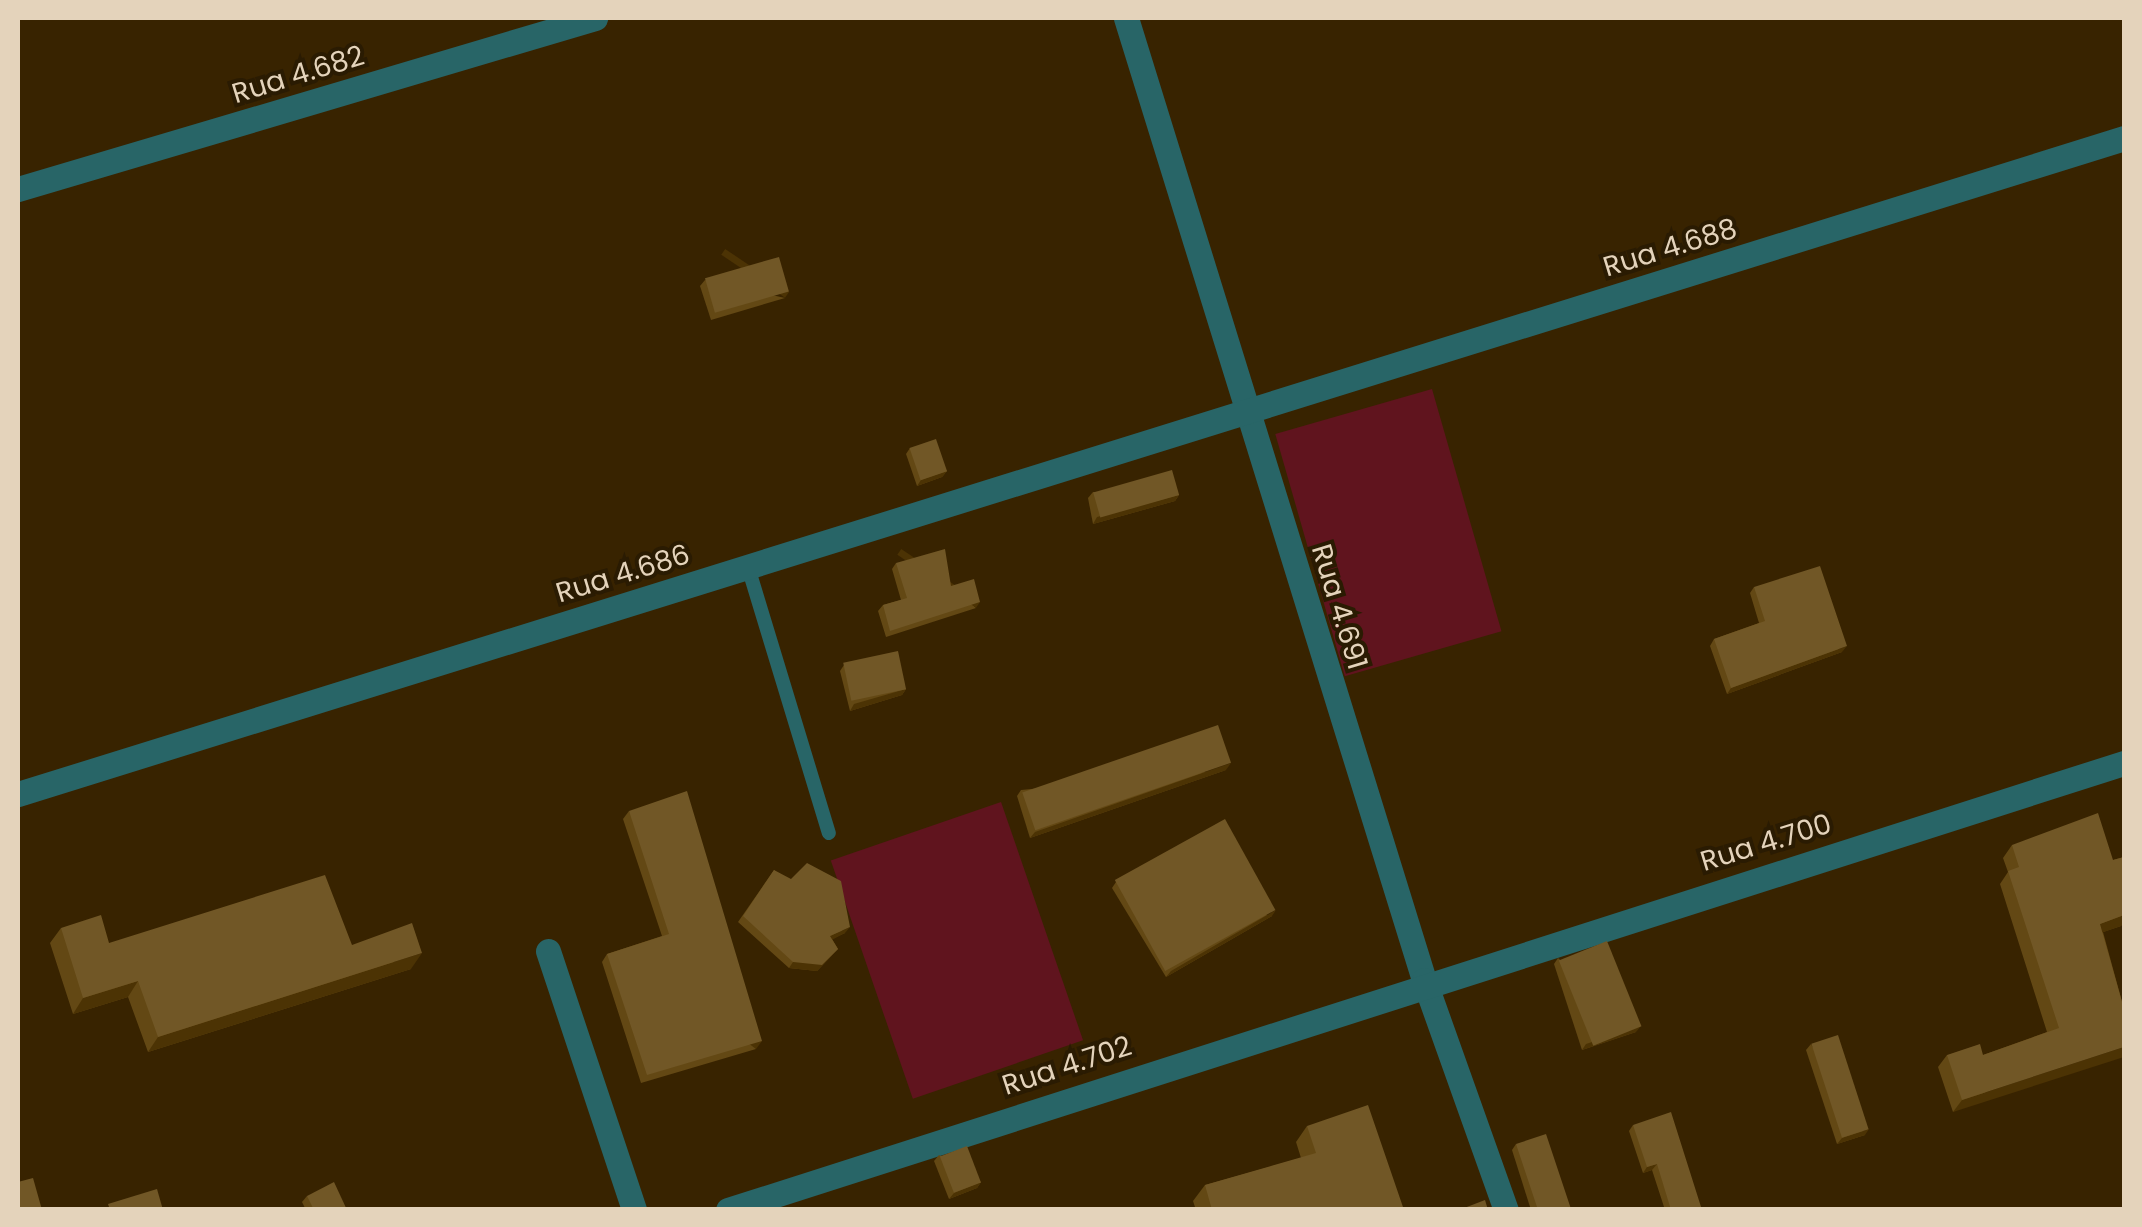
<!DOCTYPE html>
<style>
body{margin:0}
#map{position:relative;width:2142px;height:1227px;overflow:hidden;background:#382300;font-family:Poppins,sans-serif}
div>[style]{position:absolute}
.green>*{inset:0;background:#60141e;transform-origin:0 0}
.service>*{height:14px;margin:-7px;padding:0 7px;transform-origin:7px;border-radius:7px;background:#286567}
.minor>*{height:25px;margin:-12.5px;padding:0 12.5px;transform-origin:12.5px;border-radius:12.5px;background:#286567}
.wall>*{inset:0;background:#634814}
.shaded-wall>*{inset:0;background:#4c3304;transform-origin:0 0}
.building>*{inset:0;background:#715726;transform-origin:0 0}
span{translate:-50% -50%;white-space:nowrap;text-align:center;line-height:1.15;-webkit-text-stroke:8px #2a1b02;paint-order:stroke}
.street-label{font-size:28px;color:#e4d3bb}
.frame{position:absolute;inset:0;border:20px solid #e4d3bb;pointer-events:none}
</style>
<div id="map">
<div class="green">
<div style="left:1432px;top:389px;width:252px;height:163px;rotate:74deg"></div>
<div style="left:1001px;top:802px;width:252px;height:180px;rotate:71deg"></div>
</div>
<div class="service">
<div style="left:748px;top:567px;width:278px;rotate:73.1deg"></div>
</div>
<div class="minor">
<div style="left:1126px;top:18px;width:1007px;rotate:72.79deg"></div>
<div style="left:1424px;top:980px;width:244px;rotate:70.4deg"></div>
<div style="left:18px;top:189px;width:602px;rotate:-16.51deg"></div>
<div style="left:18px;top:794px;width:2206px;rotate:-17.3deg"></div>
<div style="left:548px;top:951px;width:273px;rotate:71.6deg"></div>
<div style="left:728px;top:1210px;width:1466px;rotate:-17.76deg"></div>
</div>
<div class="wall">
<div style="clip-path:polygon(705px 280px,785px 298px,711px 320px,700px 286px)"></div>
<div style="clip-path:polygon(910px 448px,947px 471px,942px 477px,917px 486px,906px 454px)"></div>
<div style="clip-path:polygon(1093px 492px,1179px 495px,1175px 501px,1093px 524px,1088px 498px)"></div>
<div style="clip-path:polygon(896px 563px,951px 586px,976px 608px,886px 637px,878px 611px,883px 605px,901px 600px,892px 569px)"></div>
<div style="clip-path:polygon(1754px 587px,1842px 652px,1727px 694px,1710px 646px,1714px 639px,1759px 623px,1750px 593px)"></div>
<div style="clip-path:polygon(844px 665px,906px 689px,902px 695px,850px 711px,840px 671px)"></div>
<div style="clip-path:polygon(1226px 770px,1030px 838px,1017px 796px,1021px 790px)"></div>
<div style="clip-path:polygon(629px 811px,756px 1049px,641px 1083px,602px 962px,607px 954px,662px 936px,623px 819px)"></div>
<div style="clip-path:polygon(2012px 845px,2113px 860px,2124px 857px,2124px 921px,2121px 926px,2103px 932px,2124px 1009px,1953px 1112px,1938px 1067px,1947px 1055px,1983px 1055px,2047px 1032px,2000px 884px,2008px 872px,2003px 858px)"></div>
<div style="clip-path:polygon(774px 870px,845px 933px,832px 939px,838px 949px,817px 971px,789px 968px,738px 922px)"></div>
<div style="clip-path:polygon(1116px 882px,1272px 916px,1166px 977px,1112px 888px)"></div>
<div style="clip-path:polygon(61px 928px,109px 943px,352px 945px,411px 969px,148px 1052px,128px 997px,73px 1014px,50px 943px)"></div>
<div style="clip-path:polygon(1558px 958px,1636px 1032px,1582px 1050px,1554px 964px)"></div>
<div style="clip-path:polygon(1811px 1044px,1865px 1135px,1837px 1144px,1806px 1050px)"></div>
<div style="clip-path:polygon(1633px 1125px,1702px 1210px,1665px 1210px,1652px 1170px,1643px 1173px,1629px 1131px)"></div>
<div style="clip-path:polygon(1307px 1126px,1404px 1210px,1196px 1210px,1193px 1201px,1205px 1185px,1301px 1158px,1296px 1142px)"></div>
<div style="clip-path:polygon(1516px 1144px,1570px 1210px,1531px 1210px,1512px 1150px)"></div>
<div style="clip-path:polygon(939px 1155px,981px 1182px,977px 1188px,949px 1199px,934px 1161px)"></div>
<div style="clip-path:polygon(307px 1196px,347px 1210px,306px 1210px,302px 1202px)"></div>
</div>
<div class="shaded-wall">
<div style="left:789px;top:292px;width:7px;height:77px;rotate:124deg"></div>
<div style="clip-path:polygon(947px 471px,942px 477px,917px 486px,921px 480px)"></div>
<div style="clip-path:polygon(1179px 495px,1175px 501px,1093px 524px,1097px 517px)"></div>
<div style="left:980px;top:602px;width:7px;height:95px;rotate:124deg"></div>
<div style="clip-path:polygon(1847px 646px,1842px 652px,1727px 694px,1731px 688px)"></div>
<div style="clip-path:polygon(906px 689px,902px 695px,850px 711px,854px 704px)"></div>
<div style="clip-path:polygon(1231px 763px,1226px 770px,1030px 838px,1035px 832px)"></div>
<div style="clip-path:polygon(1276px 910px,1272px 916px,1166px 977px,1171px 971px)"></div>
<div style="clip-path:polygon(2124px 915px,2124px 921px,2121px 926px,2092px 936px,2100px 924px)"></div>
<div style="clip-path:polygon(850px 927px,845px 933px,826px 943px,830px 936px)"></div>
<div style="clip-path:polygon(838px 949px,817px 971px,789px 968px,793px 962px)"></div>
<div style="clip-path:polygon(422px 953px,411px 969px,148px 1052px,158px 1037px)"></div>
<div style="clip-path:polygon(138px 981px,128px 997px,73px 1014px,83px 998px)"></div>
<div style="clip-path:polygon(1641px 1026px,1636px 1032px,1582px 1050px,1586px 1044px)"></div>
<div style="left:762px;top:1041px;width:10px;height:120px;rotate:127deg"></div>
<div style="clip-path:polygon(2124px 1047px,2124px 1057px,1953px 1112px,1962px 1100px)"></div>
<div style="clip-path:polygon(1869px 1129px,1865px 1135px,1837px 1144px,1842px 1138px)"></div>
<div style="clip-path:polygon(1657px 1164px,1652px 1170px,1643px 1173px,1647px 1167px)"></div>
<div style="clip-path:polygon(981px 1182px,977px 1188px,949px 1199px,954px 1193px)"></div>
</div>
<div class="building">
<div style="left:779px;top:257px;width:36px;height:77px;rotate:74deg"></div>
<div style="left:936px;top:439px;width:34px;height:28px;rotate:71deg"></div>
<div style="left:1172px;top:470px;width:26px;height:82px;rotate:74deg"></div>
<div style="clip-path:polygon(945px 549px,951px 586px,974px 579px,980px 602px,890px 631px,883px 605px,907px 598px,896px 563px)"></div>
<div style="clip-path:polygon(1820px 566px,1847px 646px,1731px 688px,1714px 639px,1765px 621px,1754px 587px)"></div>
<div style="left:898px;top:651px;width:39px;height:56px;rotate:78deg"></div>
<div style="left:1218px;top:725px;width:40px;height:207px;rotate:71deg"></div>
<div style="clip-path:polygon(687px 791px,762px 1041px,647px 1075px,607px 954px,669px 934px,629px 811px)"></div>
<div style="clip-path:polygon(2098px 813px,2113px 860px,2124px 857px,2124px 915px,2100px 924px,2124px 1009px,2124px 1047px,1962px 1100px,1947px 1055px,1980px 1044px,1983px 1055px,2059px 1028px,2008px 871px,2019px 867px,2012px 845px)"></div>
<div style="left:1225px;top:819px;width:104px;height:126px;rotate:61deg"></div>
<div style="clip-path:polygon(807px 863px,841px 881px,850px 927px,830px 936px,838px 949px,822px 965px,793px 962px,743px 916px,774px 870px,791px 879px)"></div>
<div style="clip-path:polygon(325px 875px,352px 945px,412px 923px,422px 953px,158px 1037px,138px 981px,83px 998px,61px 928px,101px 915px,109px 943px)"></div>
<div style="left:1607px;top:941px;width:92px;height:52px;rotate:68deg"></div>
<div style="left:1838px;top:1035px;width:99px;height:28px;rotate:72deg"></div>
<div style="clip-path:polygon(1368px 1105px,1404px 1210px,1212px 1210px,1205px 1185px,1316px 1153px,1307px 1126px)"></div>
<div style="clip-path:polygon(1671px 1112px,1702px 1210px,1671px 1210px,1657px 1164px,1647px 1167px,1633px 1125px)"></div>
<div style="clip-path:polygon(1546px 1134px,1571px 1209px,1569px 1210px,1538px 1210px,1516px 1144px)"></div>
<div style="left:967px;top:1146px;width:39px;height:29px;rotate:69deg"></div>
<div style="clip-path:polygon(33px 1178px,42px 1210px,18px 1210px,18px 1182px)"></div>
<div style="clip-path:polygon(334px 1182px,347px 1210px,314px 1210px,307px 1196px)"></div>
<div style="clip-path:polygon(157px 1189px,163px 1210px,110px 1210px,108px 1204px)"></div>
<div style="clip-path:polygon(1485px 1200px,1488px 1210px,1459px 1210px)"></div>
</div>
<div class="street-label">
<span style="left:298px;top:75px;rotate:-17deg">Rua 4.682</span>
<span style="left:1670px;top:248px;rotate:-17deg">Rua 4.688</span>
<span style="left:623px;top:574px;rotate:-17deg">Rua 4.686</span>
<span style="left:1339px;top:607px;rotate:73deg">Rua 4.691</span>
<span style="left:1766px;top:843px;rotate:-17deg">Rua 4.700</span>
<span style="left:1067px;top:1066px;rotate:-18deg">Rua 4.702</span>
</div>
<div class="frame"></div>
</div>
